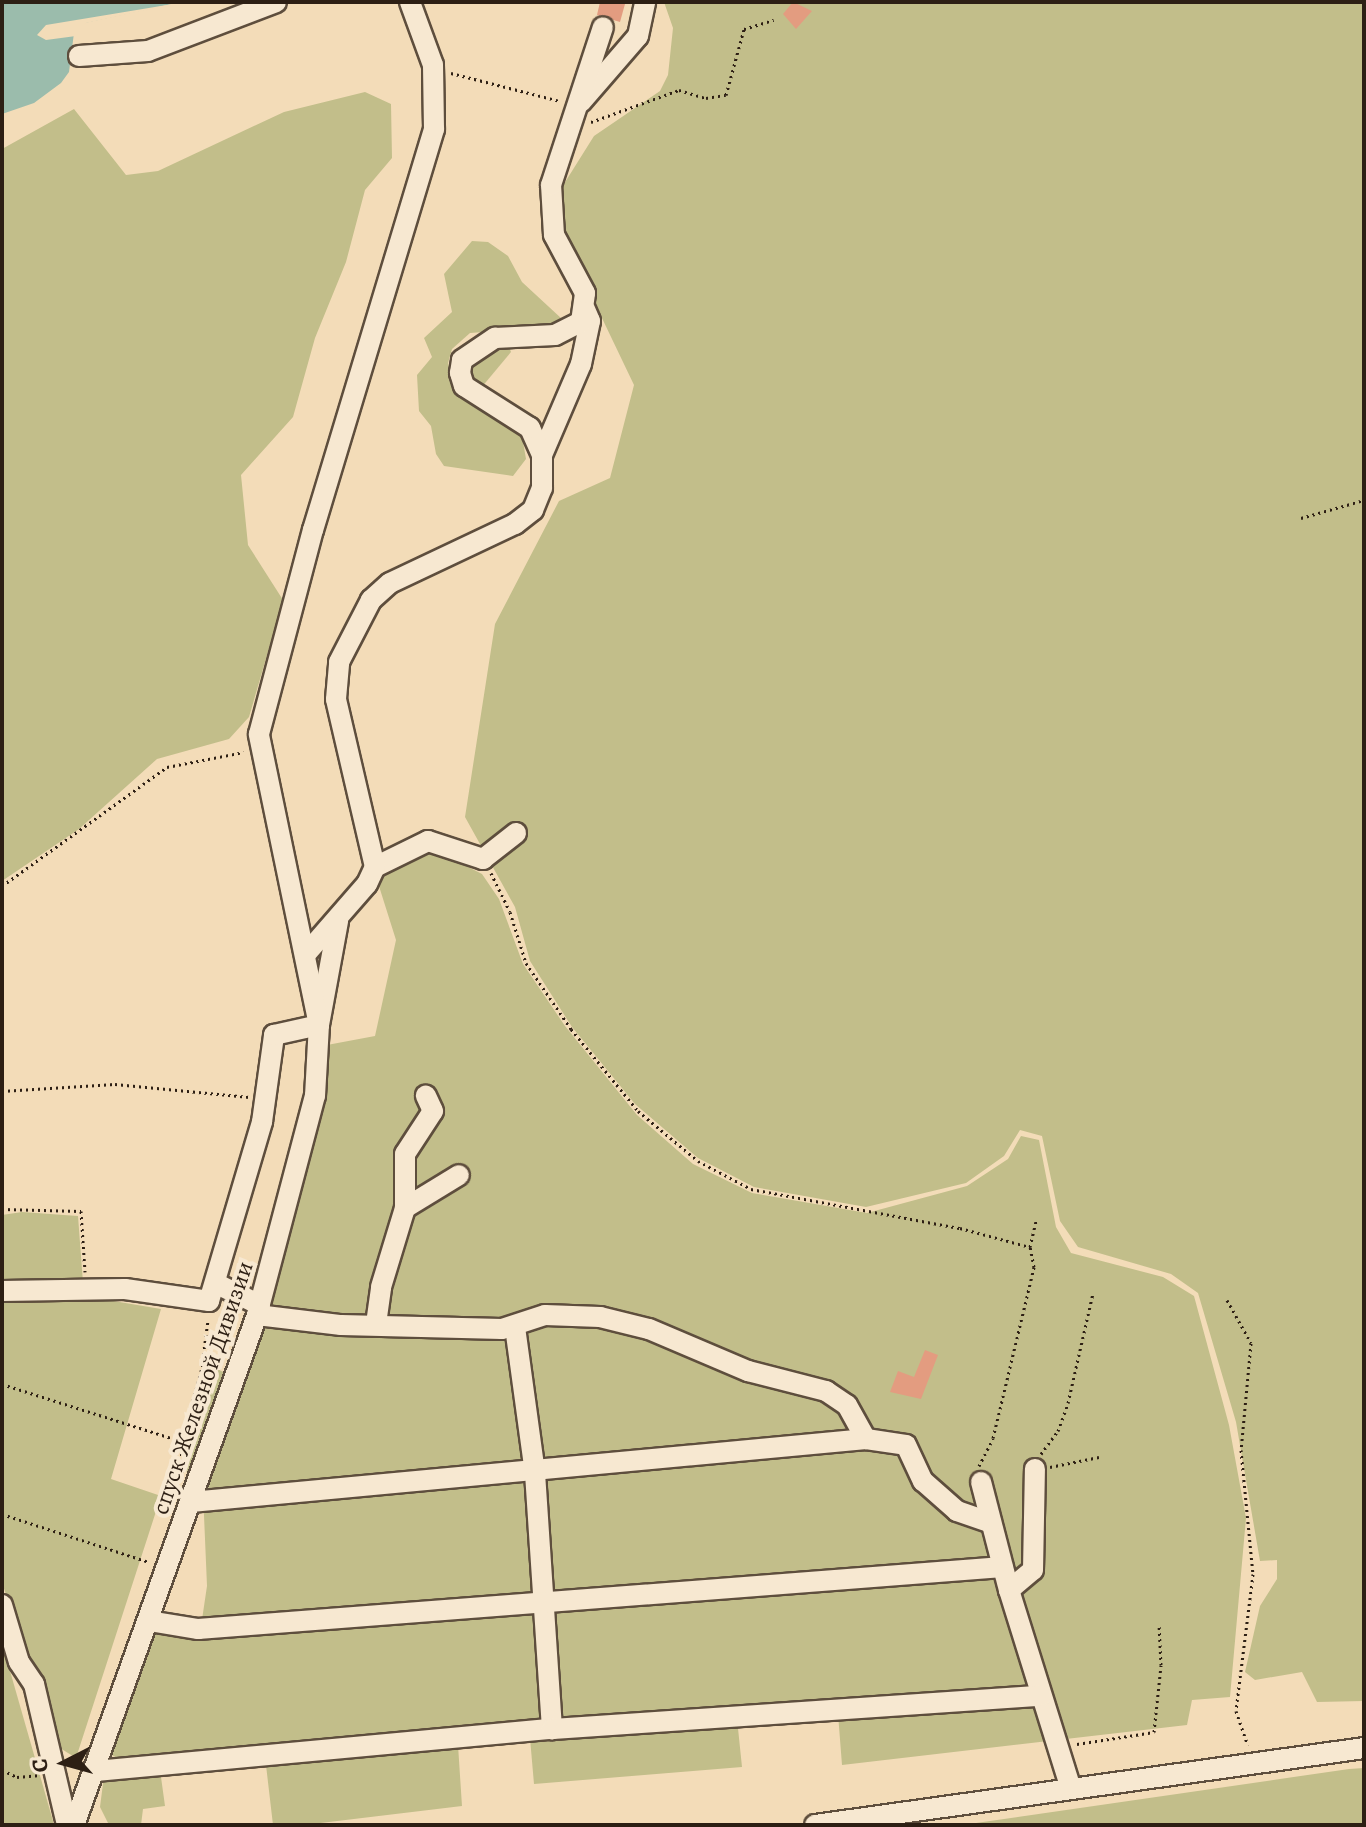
<!DOCTYPE html>
<meta charset="utf-8">
<style>
body{margin:0}
#map{position:relative;width:1366px;height:1827px;overflow:hidden;background:#f3dcb8;font-family:Alegreya,serif}
div>[style]{position:absolute}
.green>*{inset:0;background:#c2be8a}
.water>*{inset:0;background:#9bbcac}
.pier>*{inset:0;background:#f3dcb8}
.building>*{inset:0;background:#e39c80}
.path>*{height:3px;margin-top:-1.5px;transform-origin:0;background:repeating-linear-gradient(90deg,#2d1f14 0 2px,transparent 0 6px)}
.roads{filter:drop-shadow(2px 0 #5e4e3d) drop-shadow(-2px 0 #5e4e3d) drop-shadow(0 2px #5e4e3d) drop-shadow(0 -2px #5e4e3d)}
.minor>*{height:20px;margin:-10px;padding:0 10px;transform-origin:10px;border-radius:10px;background:#f7e8d1}
span{translate:-50% -50%;white-space:nowrap;text-align:center;line-height:1.15;-webkit-text-stroke:8px #f7e8d1;paint-order:stroke}
.street-label{font-size:24px;color:#2d1f14}
.frame{position:absolute;inset:0;border:4px solid #2d1f14;pointer-events:none}
.north{position:absolute;left:24px;top:1723px;width:80px;height:80px;-webkit-text-stroke:6px #f7e8d1;paint-order:stroke;rotate:264deg;font-size:22px;font-weight:700;line-height:32px;text-align:center;color:#2d1f14}
.north::after{content:'';display:block;margin:auto;width:28px;height:36px;background:#2d1f14;clip-path:polygon(50% 0,100% 100%,50% 72%,0 100%)}
</style>
<div id="map">
<div class="green">
<div style="clip-path:polygon(664px 2px,1364px 2px,1364px 1701px,1317px 1702px,1302px 1672px,1255px 1680px,1245px 1672px,1260px 1606px,1277px 1579px,1277px 1560px,1260px 1561px,1236px 1422px,1198px 1293px,1171px 1274px,1078px 1247px,1060px 1221px,1042px 1136px,1020px 1130px,1004px 1156px,966px 1183px,866px 1207px,754px 1187px,698px 1158px,635px 1104px,572px 1027px,530px 961px,515px 907px,465px 817px,495px 624px,559px 501px,610px 478px,634px 385px,556px 222px,562px 187px,594px 136px,660px 91px,668px 75px,673px 28px)"></div>
<div style="clip-path:polygon(365px 92px,391px 104px,392px 158px,365px 190px,346px 262px,315px 338px,293px 417px,241px 475px,248px 545px,283px 600px,249px 717px,229px 739px,157px 759px,79px 829px,2px 881px,2px 149px,74px 109px,126px 175px,158px 171px,284px 112px)"></div>
<div style="clip-path:polygon(472px 241px,488px 242px,508px 256px,522px 282px,562px 319px,553px 327px,470px 333px,452px 349px,448px 363px,456px 387px,521px 430px,526px 459px,513px 476px,444px 466px,436px 454px,431px 426px,419px 411px,417px 375px,432px 357px,424px 338px,452px 312px,444px 274px)"></div>
<div style="clip-path:polygon(486px 347px,509px 347px,511px 352px,481px 388px,471px 381px,468px 362px)"></div>
<div style="clip-path:polygon(419px 842px,482px 874px,499px 899px,523px 964px,565px 1026px,637px 1115px,693px 1164px,752px 1193px,867px 1213px,967px 1186px,1008px 1159px,1021px 1136px,1039px 1140px,1056px 1227px,1071px 1253px,1163px 1277px,1194px 1296px,1229px 1425px,1246px 1518px,1230px 1697px,1192px 1700px,1187px 1725px,842px 1765px,837px 1701px,736px 1709px,742px 1767px,534px 1784px,530px 1738px,458px 1745px,462px 1806px,304px 1825px,273px 1825px,264px 1748px,125px 1762px,108px 1753px,156px 1627px,200px 1633px,207px 1586px,203px 1492px,327px 1045px,375px 1036px,396px 940px,378px 883px)"></div>
<div style="clip-path:polygon(22px 1212px,78px 1216px,84px 1296px,161px 1309px,111px 1479px,161px 1496px,76px 1758px,60px 1748px,2px 1583px,2px 1215px)"></div>
<div style="clip-path:polygon(210px 1365px,225px 1373px,215px 1422px,192px 1473px,187px 1473px,184px 1457px)"></div>
<div style="clip-path:polygon(2px 1643px,53px 1821px,53px 1825px,2px 1825px)"></div>
<div style="clip-path:polygon(1364px 1768px,1364px 1825px,962px 1825px,1349px 1769px)"></div>
<div style="clip-path:polygon(104px 1776px,161px 1777px,165px 1806px,143px 1809px,141px 1825px,109px 1825px,100px 1807px)"></div>
</div>
<div class="water">
<div style="clip-path:polygon(2px 2px,181px 2px,75px 25px,69px 72px,61px 83px,34px 103px,2px 114px)"></div>
</div>
<div class="pier">
<div style="clip-path:polygon(185px 2px,86px 23px,76px 36px,46px 40px,37px 35px,46px 25px)"></div>
</div>
<div class="building">
<div style="clip-path:polygon(600px 2px,625px 4px,620px 22px,597px 15px)"></div>
<div style="clip-path:polygon(793px 2px,812px 11px,796px 29px,783px 14px)"></div>
<div style="clip-path:polygon(925px 1350px,938px 1355px,921px 1399px,890px 1392px,898px 1371px,914px 1377px)"></div>
</div>
<div class="path">
<div style="left:451px;top:73px;width:113px;rotate:14.4deg"></div>
<div style="left:591px;top:122px;width:94px;rotate:-20deg"></div>
<div style="left:679px;top:90px;width:28px;rotate:17deg"></div>
<div style="left:706px;top:98px;width:20px;rotate:-9deg"></div>
<div style="left:726px;top:95px;width:68px;rotate:-74.7deg"></div>
<div style="left:744px;top:29px;width:31px;rotate:-17deg"></div>
<div style="left:1301px;top:518px;width:66px;rotate:-15.9deg"></div>
<div style="left:491px;top:873px;width:43px;rotate:64deg"></div>
<div style="left:510px;top:912px;width:53px;rotate:72.6deg"></div>
<div style="left:526px;top:963px;width:80px;rotate:55.7deg"></div>
<div style="left:571px;top:1029px;width:106px;rotate:50.7deg"></div>
<div style="left:638px;top:1111px;width:78px;rotate:39.8deg"></div>
<div style="left:698px;top:1161px;width:60px;rotate:27.8deg"></div>
<div style="left:751px;top:1189px;width:213px;rotate:10.6deg"></div>
<div style="left:960px;top:1228px;width:73px;rotate:15.2deg"></div>
<div style="left:2px;top:886px;width:203px;rotate:-35.8deg"></div>
<div style="left:167px;top:767px;width:78px;rotate:-11deg"></div>
<div style="left:2px;top:1091px;width:113px;rotate:-3.5deg"></div>
<div style="left:115px;top:1084px;width:135px;rotate:5.5deg"></div>
<div style="left:2px;top:1209px;width:79px;rotate:1.5deg"></div>
<div style="left:81px;top:1211px;width:61px;rotate:86.2deg"></div>
<div style="left:1227px;top:1300px;width:49px;rotate:60.8deg"></div>
<div style="left:1251px;top:1343px;width:107px;rotate:95.3deg"></div>
<div style="left:1241px;top:1450px;width:125px;rotate:84.5deg"></div>
<div style="left:1253px;top:1574px;width:138px;rotate:97.1deg"></div>
<div style="left:1236px;top:1711px;width:36px;rotate:71deg"></div>
<div style="left:2px;top:1384px;width:188px;rotate:17.7deg"></div>
<div style="left:181px;top:1441px;width:31px;rotate:88deg"></div>
<div style="left:181px;top:1441px;width:72px;rotate:-73.8deg"></div>
<div style="left:201px;top:1372px;width:52px;rotate:-82.3deg"></div>
<div style="left:1041px;top:1454px;width:29px;rotate:-54deg"></div>
<div style="left:1058px;top:1431px;width:30px;rotate:-70deg"></div>
<div style="left:1068px;top:1403px;width:113px;rotate:-77.2deg"></div>
<div style="left:979px;top:1466px;width:31px;rotate:-63deg"></div>
<div style="left:993px;top:1438px;width:176px;rotate:-76.5deg"></div>
<div style="left:1034px;top:1267px;width:20px;rotate:-101deg"></div>
<div style="left:1030px;top:1247px;width:28px;rotate:-77deg"></div>
<div style="left:1050px;top:1467px;width:50px;rotate:-11.5deg"></div>
<div style="left:2px;top:1514px;width:155px;rotate:18.1deg"></div>
<div style="left:1077px;top:1744px;width:78px;rotate:-8.9deg"></div>
<div style="left:1154px;top:1732px;width:67px;rotate:-84deg"></div>
<div style="left:1161px;top:1665px;width:41px;rotate:-92.8deg"></div>
<div style="left:2px;top:1770px;width:17px;rotate:25deg"></div>
<div style="left:17px;top:1777px;width:21px;rotate:-5deg"></div>
</div>
<div class="roads">
<div class="minor">
<div style="left:79px;top:56px;width:69px;rotate:-4.1deg"></div>
<div style="left:148px;top:51px;width:137px;rotate:-20.9deg"></div>
<div style="left:581px;top:102px;width:87px;rotate:-49.2deg"></div>
<div style="left:638px;top:36px;width:35px;rotate:-78deg"></div>
<div style="left:542px;top:455px;width:99px;rotate:-66.8deg"></div>
<div style="left:581px;top:364px;width:44px;rotate:-78.2deg"></div>
<div style="left:590px;top:321px;width:13px;rotate:-113deg"></div>
<div style="left:375px;top:867px;width:59px;rotate:-26.1deg"></div>
<div style="left:428px;top:841px;width:58px;rotate:18.1deg"></div>
<div style="left:483px;top:859px;width:42px;rotate:-38.2deg"></div>
<div style="left:305px;top:955px;width:94px;rotate:-48.9deg"></div>
<div style="left:367px;top:884px;width:19px;rotate:-65deg"></div>
<div style="left:375px;top:867px;width:172px;rotate:-103.1deg"></div>
<div style="left:336px;top:699px;width:37px;rotate:-85deg"></div>
<div style="left:339px;top:662px;width:70px;rotate:-62.7deg"></div>
<div style="left:371px;top:600px;width:25px;rotate:-42deg"></div>
<div style="left:390px;top:583px;width:138px;rotate:-25.3deg"></div>
<div style="left:515px;top:524px;width:23px;rotate:-38deg"></div>
<div style="left:533px;top:510px;width:24px;rotate:-68deg"></div>
<div style="left:542px;top:488px;width:33px;rotate:-90deg"></div>
<div style="left:542px;top:455px;width:30px;rotate:-114deg"></div>
<div style="left:530px;top:428px;width:78px;rotate:-147.5deg"></div>
<div style="left:464px;top:386px;width:14px;rotate:-107deg"></div>
<div style="left:460px;top:373px;width:13px;rotate:-81deg"></div>
<div style="left:462px;top:360px;width:40px;rotate:-34deg"></div>
<div style="left:495px;top:338px;width:60px;rotate:-2.9deg"></div>
<div style="left:555px;top:335px;width:29px;rotate:-27deg"></div>
<div style="left:581px;top:322px;width:29px;rotate:-82deg"></div>
<div style="left:585px;top:293px;width:66px;rotate:-118.1deg"></div>
<div style="left:554px;top:235px;width:50px;rotate:-93.4deg"></div>
<div style="left:551px;top:185px;width:166px;rotate:-71.8deg"></div>
<div style="left:405px;top:1208px;width:63px;rotate:-31.4deg"></div>
<div style="left:215px;top:1283px;width:50px;rotate:26.1deg"></div>
<div style="left:2px;top:1291px;width:123px;rotate:-0.9deg"></div>
<div style="left:125px;top:1289px;width:85px;rotate:8.1deg"></div>
<div style="left:209px;top:1301px;width:187px;rotate:-73.5deg"></div>
<div style="left:262px;top:1122px;width:88px;rotate:-82.1deg"></div>
<div style="left:274px;top:1035px;width:46px;rotate:-12.5deg"></div>
<div style="left:319px;top:1025px;width:106px;rotate:-79.6deg"></div>
<div style="left:257px;top:1315px;width:85px;rotate:6.8deg"></div>
<div style="left:341px;top:1325px;width:161px;rotate:1.4deg"></div>
<div style="left:502px;top:1329px;width:45px;rotate:-18deg"></div>
<div style="left:545px;top:1315px;width:55px;rotate:2.1deg"></div>
<div style="left:600px;top:1317px;width:50px;rotate:13.8deg"></div>
<div style="left:649px;top:1329px;width:108px;rotate:23deg"></div>
<div style="left:748px;top:1371px;width:81px;rotate:14.4deg"></div>
<div style="left:826px;top:1391px;width:25px;rotate:34deg"></div>
<div style="left:847px;top:1405px;width:39px;rotate:61deg"></div>
<div style="left:376px;top:1324px;width:37px;rotate:-82deg"></div>
<div style="left:381px;top:1287px;width:83px;rotate:-73.1deg"></div>
<div style="left:405px;top:1208px;width:54px;rotate:-90deg"></div>
<div style="left:405px;top:1154px;width:51px;rotate:-56.9deg"></div>
<div style="left:433px;top:1111px;width:17px;rotate:-115deg"></div>
<div style="left:515px;top:1327px;width:147px;rotate:82.2deg"></div>
<div style="left:535px;top:1473px;width:257px;rotate:86.2deg"></div>
<div style="left:981px;top:1482px;width:112px;rotate:75.5deg"></div>
<div style="left:1009px;top:1590px;width:208px;rotate:72.7deg"></div>
<div style="left:191px;top:1502px;width:678px;rotate:-5.33deg"></div>
<div style="left:866px;top:1439px;width:40px;rotate:8.5deg"></div>
<div style="left:906px;top:1445px;width:40px;rotate:65deg"></div>
<div style="left:923px;top:1481px;width:45px;rotate:41.4deg"></div>
<div style="left:957px;top:1511px;width:36px;rotate:19deg"></div>
<div style="left:1009px;top:1590px;width:31px;rotate:-40deg"></div>
<div style="left:1033px;top:1570px;width:101px;rotate:-88.9deg"></div>
<div style="left:2px;top:1605px;width:59px;rotate:73.4deg"></div>
<div style="left:19px;top:1662px;width:27px;rotate:56deg"></div>
<div style="left:34px;top:1684px;width:145px;rotate:76.8deg"></div>
<div style="left:149px;top:1621px;width:50px;rotate:9.3deg"></div>
<div style="left:198px;top:1629px;width:807px;rotate:-4.4deg"></div>
<div style="left:95px;top:1771px;width:459px;rotate:-5.3deg"></div>
<div style="left:552px;top:1729px;width:490px;rotate:-3.9deg"></div>
<div style="left:74px;top:1825px;width:542px;rotate:-70.26deg"></div>
<div style="left:257px;top:1315px;width:227px;rotate:-75.2deg"></div>
<div style="left:315px;top:1096px;width:71px;rotate:-86.8deg"></div>
<div style="left:319px;top:1025px;width:297px;rotate:-101.7deg"></div>
<div style="left:259px;top:734px;width:211px;rotate:-75.2deg"></div>
<div style="left:313px;top:530px;width:419px;rotate:-73.2deg"></div>
<div style="left:434px;top:129px;width:64px;rotate:-90.9deg"></div>
<div style="left:433px;top:65px;width:67px;rotate:-110.1deg"></div>
<div style="left:815px;top:1825px;width:554px;rotate:-7.98deg"></div>
</div>
</div>
<div class="street-label">
<span style="left:203px;top:1388px;rotate:-71deg">спуск Железной Дивизии</span>
</div>
<div class="frame"></div>
<div class="north">С</div>
</div>
